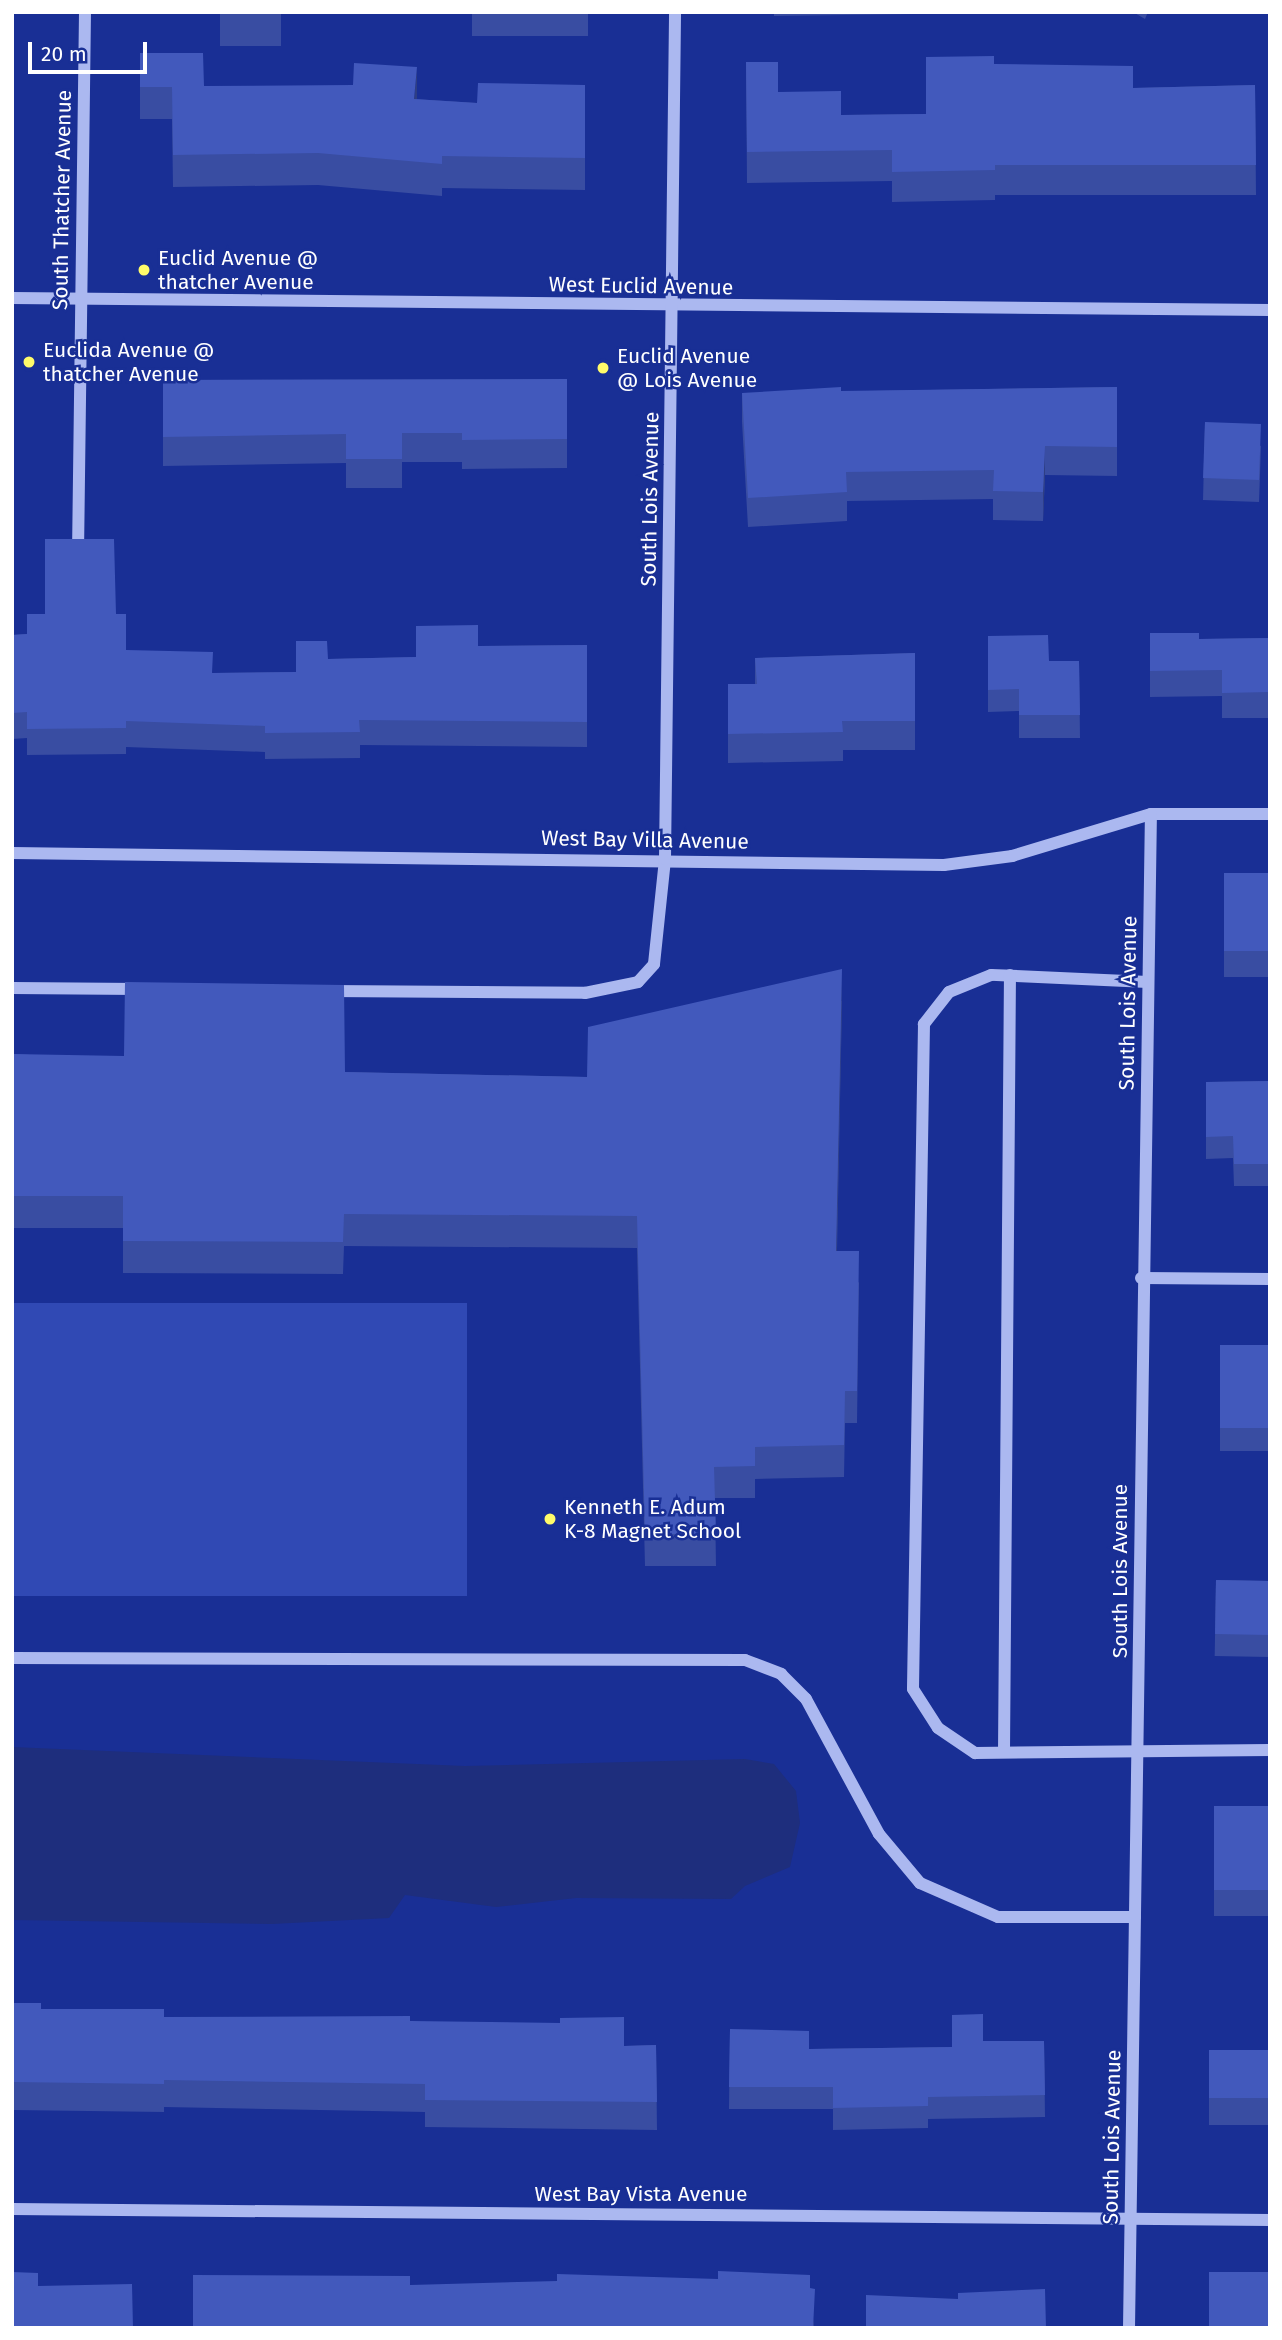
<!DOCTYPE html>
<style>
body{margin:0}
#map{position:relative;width:1282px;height:2340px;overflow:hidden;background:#192f95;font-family:"Fira Sans",sans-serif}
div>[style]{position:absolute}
.green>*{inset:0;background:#3049b4;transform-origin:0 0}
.water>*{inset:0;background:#1e2e7d}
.minor>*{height:12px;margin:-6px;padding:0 6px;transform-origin:6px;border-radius:6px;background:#abb8f0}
.wall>*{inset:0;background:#394da2;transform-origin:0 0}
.shaded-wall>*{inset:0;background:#2e3e84}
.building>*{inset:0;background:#4259bc;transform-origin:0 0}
.dots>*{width:19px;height:19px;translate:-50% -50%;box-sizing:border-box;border:4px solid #192f95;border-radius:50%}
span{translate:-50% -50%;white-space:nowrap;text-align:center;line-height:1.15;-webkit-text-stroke:5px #192f95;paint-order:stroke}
.street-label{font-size:21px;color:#fff}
.poi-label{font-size:21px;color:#fff}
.left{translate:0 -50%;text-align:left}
.frame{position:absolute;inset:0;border:14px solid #fff;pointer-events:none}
.scale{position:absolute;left:28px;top:42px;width:119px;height:32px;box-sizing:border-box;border:4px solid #fff;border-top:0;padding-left:9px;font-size:21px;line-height:24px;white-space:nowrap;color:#fff;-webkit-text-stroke:5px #192f95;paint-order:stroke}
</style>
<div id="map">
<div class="green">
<div style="left:12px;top:1303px;width:455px;height:293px"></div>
</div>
<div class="water">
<div style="clip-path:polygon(12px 1747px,465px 1766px,745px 1759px,774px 1764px,796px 1791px,800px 1823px,790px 1867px,745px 1886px,731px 1899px,576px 1898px,496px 1907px,405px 1895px,389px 1918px,272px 1924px,12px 1920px)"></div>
</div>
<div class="minor">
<div style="left:12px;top:298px;width:1258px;rotate:0.55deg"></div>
<div style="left:78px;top:554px;width:542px;rotate:-89.26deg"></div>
<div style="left:12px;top:853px;width:932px;rotate:0.74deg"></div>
<div style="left:944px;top:865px;width:69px;rotate:-7.5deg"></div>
<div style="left:1012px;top:856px;width:145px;rotate:-16.8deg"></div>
<div style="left:1151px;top:814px;width:119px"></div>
<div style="left:1148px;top:982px;width:157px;rotate:-177.4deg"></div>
<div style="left:991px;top:975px;width:45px;rotate:158deg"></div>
<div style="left:949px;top:992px;width:41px;rotate:128deg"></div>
<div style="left:924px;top:1024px;width:665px;rotate:90.95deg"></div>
<div style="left:913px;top:1689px;width:46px;rotate:57.3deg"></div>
<div style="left:938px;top:1728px;width:45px;rotate:34deg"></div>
<div style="left:975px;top:1753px;width:295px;rotate:-0.6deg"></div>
<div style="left:12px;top:988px;width:127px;rotate:0.5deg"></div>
<div style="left:328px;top:991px;width:257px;rotate:0.4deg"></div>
<div style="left:585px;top:993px;width:54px;rotate:-11.7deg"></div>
<div style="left:638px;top:982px;width:24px;rotate:-48deg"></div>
<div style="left:654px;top:964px;width:106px;rotate:-84deg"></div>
<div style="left:665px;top:859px;width:847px;rotate:-89.32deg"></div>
<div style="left:1141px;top:1278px;width:129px;rotate:0.4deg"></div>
<div style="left:12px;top:1658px;width:733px;rotate:0.16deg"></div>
<div style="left:745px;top:1660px;width:39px;rotate:21deg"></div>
<div style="left:781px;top:1674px;width:35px;rotate:45deg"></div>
<div style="left:806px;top:1699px;width:153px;rotate:61.6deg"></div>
<div style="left:879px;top:1834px;width:64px;rotate:50.1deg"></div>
<div style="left:920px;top:1883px;width:85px;rotate:23.6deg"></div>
<div style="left:998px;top:1917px;width:137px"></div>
<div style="left:1004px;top:1752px;width:777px;rotate:-89.56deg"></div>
<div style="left:12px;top:2209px;width:1258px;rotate:0.5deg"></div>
<div style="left:1129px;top:2328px;width:1514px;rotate:-89.17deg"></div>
</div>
<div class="wall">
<div style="left:220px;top:12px;width:61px;height:34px"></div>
<div style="left:472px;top:12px;width:116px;height:24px"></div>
<div style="clip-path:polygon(774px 12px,914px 12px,914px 14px,774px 16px)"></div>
<div style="clip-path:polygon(1133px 12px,1148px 12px,1145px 19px)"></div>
<div style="clip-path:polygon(140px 53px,204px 86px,477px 103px,585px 85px,585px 190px,442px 188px,442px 196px,318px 185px,173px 187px,172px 119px,140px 119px)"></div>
<div style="clip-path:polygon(746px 62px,778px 92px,841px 115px,926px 114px,994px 64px,1133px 88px,1255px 85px,1256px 195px,995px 195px,995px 200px,892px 202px,892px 181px,747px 183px)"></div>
<div style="clip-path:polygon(567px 379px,567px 468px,462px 469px,462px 462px,402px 462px,402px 488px,346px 488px,346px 463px,163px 466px,163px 380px)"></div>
<div style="clip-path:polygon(1117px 387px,1117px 476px,1045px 475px,1043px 521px,993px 520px,993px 499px,847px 501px,847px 521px,748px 527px,742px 422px,742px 393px)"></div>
<div style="clip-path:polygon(1205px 422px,1261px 446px,1259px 502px,1203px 500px)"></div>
<div style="clip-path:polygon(116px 614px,126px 650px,213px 673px,296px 672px,328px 659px,416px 657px,478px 646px,587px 645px,587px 747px,360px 745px,360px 758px,265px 759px,265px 752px,126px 747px,126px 754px,27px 755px,27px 738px,12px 739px,12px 635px,27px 634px)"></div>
<div style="clip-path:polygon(1150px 633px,1199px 639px,1270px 638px,1270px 718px,1222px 718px,1222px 696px,1150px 697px)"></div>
<div style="clip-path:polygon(988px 636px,1049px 661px,1079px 661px,1080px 738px,1019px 738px,1019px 711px,988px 712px)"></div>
<div style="clip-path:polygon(915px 653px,915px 750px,843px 750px,843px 761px,728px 763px,728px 684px,755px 684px,755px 658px)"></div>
<div style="left:1270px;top:873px;width:104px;height:46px;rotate:90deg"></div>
<div style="clip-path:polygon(842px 1001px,837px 1251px,859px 1283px,857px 1423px,845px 1423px,844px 1477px,755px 1479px,755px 1498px,715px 1498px,716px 1566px,645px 1566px,637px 1248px,344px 1246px,343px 1274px,123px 1273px,123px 1228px,12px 1228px,12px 1054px,345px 1072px,587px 1077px)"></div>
<div style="clip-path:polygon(1270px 1081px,1270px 1186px,1234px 1186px,1233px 1158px,1206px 1159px,1206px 1082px)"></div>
<div style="left:1270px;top:1345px;width:106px;height:50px;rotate:90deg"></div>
<div style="left:1216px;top:1580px;width:54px;height:76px;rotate:1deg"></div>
<div style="left:1270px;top:1806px;width:110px;height:56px;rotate:90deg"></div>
<div style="clip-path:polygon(12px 2003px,41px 2009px,164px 2017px,410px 2021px,624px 2046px,656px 2045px,657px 2130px,425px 2127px,425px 2112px,164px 2107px,164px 2112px,12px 2110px)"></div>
<div style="clip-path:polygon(730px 2029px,809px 2049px,952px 2047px,983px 2041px,1044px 2041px,1045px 2117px,928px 2119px,928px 2128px,833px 2130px,833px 2109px,729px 2109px)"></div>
<div style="left:1270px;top:2050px;width:75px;height:61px;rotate:90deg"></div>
<div style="clip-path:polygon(410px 2285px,810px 2288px,814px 2328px,193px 2328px)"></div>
</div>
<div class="shaded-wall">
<div style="clip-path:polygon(417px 67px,417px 99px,414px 99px)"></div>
<div style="clip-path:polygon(1045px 446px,1045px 475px,1043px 521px,1043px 492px)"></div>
<div style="clip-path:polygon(842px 969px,842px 1001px,836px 1283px,836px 1251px)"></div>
</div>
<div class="building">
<div style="clip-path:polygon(220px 12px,281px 12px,281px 13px,220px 14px)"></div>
<div style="clip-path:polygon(140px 53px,203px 53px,204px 86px,353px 85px,354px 63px,417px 67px,414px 99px,477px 103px,478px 83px,585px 85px,585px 158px,442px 156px,442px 164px,318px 153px,173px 155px,172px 87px,140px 87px)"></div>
<div style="clip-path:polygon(994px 56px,994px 64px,1133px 66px,1133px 88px,1255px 85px,1256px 165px,995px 165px,995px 170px,892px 172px,892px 150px,747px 152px,746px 62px,778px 62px,778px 92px,841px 91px,841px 115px,926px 114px,926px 57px)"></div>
<div style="clip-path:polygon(567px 379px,567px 439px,462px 440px,462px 433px,402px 433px,402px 459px,346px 459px,346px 434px,163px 437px,163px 380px)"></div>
<div style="clip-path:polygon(841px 387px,841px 391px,1117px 387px,1117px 447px,1045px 446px,1043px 492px,993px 491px,994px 470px,846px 472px,847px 492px,748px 498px,742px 393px)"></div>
<div style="left:1205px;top:422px;width:56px;height:56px;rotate:2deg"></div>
<div style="clip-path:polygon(45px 539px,114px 539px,116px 614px,126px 614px,126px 650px,213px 652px,212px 673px,296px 672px,296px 641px,327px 641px,328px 659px,416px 657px,416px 626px,478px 625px,478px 646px,587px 645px,587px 722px,359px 720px,360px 732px,265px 733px,265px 726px,126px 721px,126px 728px,27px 729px,27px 712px,12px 713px,12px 635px,27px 634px,27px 614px,45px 614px)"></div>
<div style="clip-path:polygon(1150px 633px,1199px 633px,1199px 639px,1270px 638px,1270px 692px,1222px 693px,1222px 670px,1150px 671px)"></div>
<div style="clip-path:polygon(1048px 635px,1049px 661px,1079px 661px,1080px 715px,1019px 715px,1019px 689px,988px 690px,988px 636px)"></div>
<div style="clip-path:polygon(915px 653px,915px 721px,842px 721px,843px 732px,728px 734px,728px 684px,757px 684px,755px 658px)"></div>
<div style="left:1270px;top:873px;width:78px;height:46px;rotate:90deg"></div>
<div style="clip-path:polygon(842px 969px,836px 1251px,859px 1251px,857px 1391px,845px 1391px,844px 1445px,755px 1447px,755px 1466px,714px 1467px,716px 1534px,645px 1534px,637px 1216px,344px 1214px,343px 1242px,123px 1241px,123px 1196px,12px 1196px,12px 1054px,124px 1056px,125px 982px,344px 985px,345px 1072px,587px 1077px,588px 1027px)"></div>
<div style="clip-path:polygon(1270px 1081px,1270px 1164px,1234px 1164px,1233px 1136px,1206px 1137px,1206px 1082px)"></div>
<div style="left:1270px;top:1345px;width:83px;height:50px;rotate:90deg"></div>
<div style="left:1216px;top:1580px;width:54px;height:54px;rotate:1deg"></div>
<div style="left:1270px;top:1806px;width:84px;height:56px;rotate:90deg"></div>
<div style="clip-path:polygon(12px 2003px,41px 2003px,41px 2009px,164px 2009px,164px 2017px,410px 2016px,410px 2021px,560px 2023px,560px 2018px,624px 2017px,624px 2046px,656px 2045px,657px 2102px,425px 2100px,425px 2084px,164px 2080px,164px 2084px,12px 2082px)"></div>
<div style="clip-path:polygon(983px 2014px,983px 2041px,1044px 2041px,1045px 2095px,928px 2097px,928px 2106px,833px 2108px,833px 2087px,729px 2087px,730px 2029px,809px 2031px,809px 2049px,952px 2047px,952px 2015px)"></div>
<div style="left:1270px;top:2050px;width:48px;height:61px;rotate:90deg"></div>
<div style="clip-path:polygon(718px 2271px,810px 2275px,810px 2288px,815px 2289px,813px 2328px,314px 2328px,314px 2327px,193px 2328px,193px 2275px,410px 2276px,410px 2285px,557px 2281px,557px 2274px,718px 2279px)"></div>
<div style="clip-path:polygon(12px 2272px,38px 2273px,38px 2286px,132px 2284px,133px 2328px,12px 2328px)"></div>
<div style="left:1209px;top:2272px;width:61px;height:56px"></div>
<div style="clip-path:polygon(1045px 2289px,1046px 2328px,866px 2328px,866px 2295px,958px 2299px,958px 2293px)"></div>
</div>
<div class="dots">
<div style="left:144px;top:270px;background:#fffb6a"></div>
<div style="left:29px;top:362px;background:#fffb6a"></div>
<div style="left:603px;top:368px;background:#fffb6a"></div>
<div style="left:550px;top:1519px;background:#fffb6a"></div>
</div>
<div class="street-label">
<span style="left:62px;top:200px;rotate:-89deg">South Thatcher Avenue</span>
<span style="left:641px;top:286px;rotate:1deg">West Euclid Avenue</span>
<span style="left:650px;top:499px;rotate:-89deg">South Lois Avenue</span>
<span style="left:645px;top:840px;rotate:1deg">West Bay Villa Avenue</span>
<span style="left:1128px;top:1003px;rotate:-89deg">South Lois Avenue</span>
<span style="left:1120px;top:1571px;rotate:-90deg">South Lois Avenue</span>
<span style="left:1112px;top:2137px;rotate:-89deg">South Lois Avenue</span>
<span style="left:641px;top:2194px">West Bay Vista Avenue</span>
</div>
<div class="poi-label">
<span class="left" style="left:158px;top:270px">Euclid Avenue @<br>thatcher Avenue</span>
<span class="left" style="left:43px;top:362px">Euclida Avenue @<br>thatcher Avenue</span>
<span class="left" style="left:617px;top:368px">Euclid Avenue<br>@ Lois Avenue</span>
<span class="left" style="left:564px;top:1519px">Kenneth E. Adum<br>K-8 Magnet School</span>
</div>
<div class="frame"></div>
<div class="scale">20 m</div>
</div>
